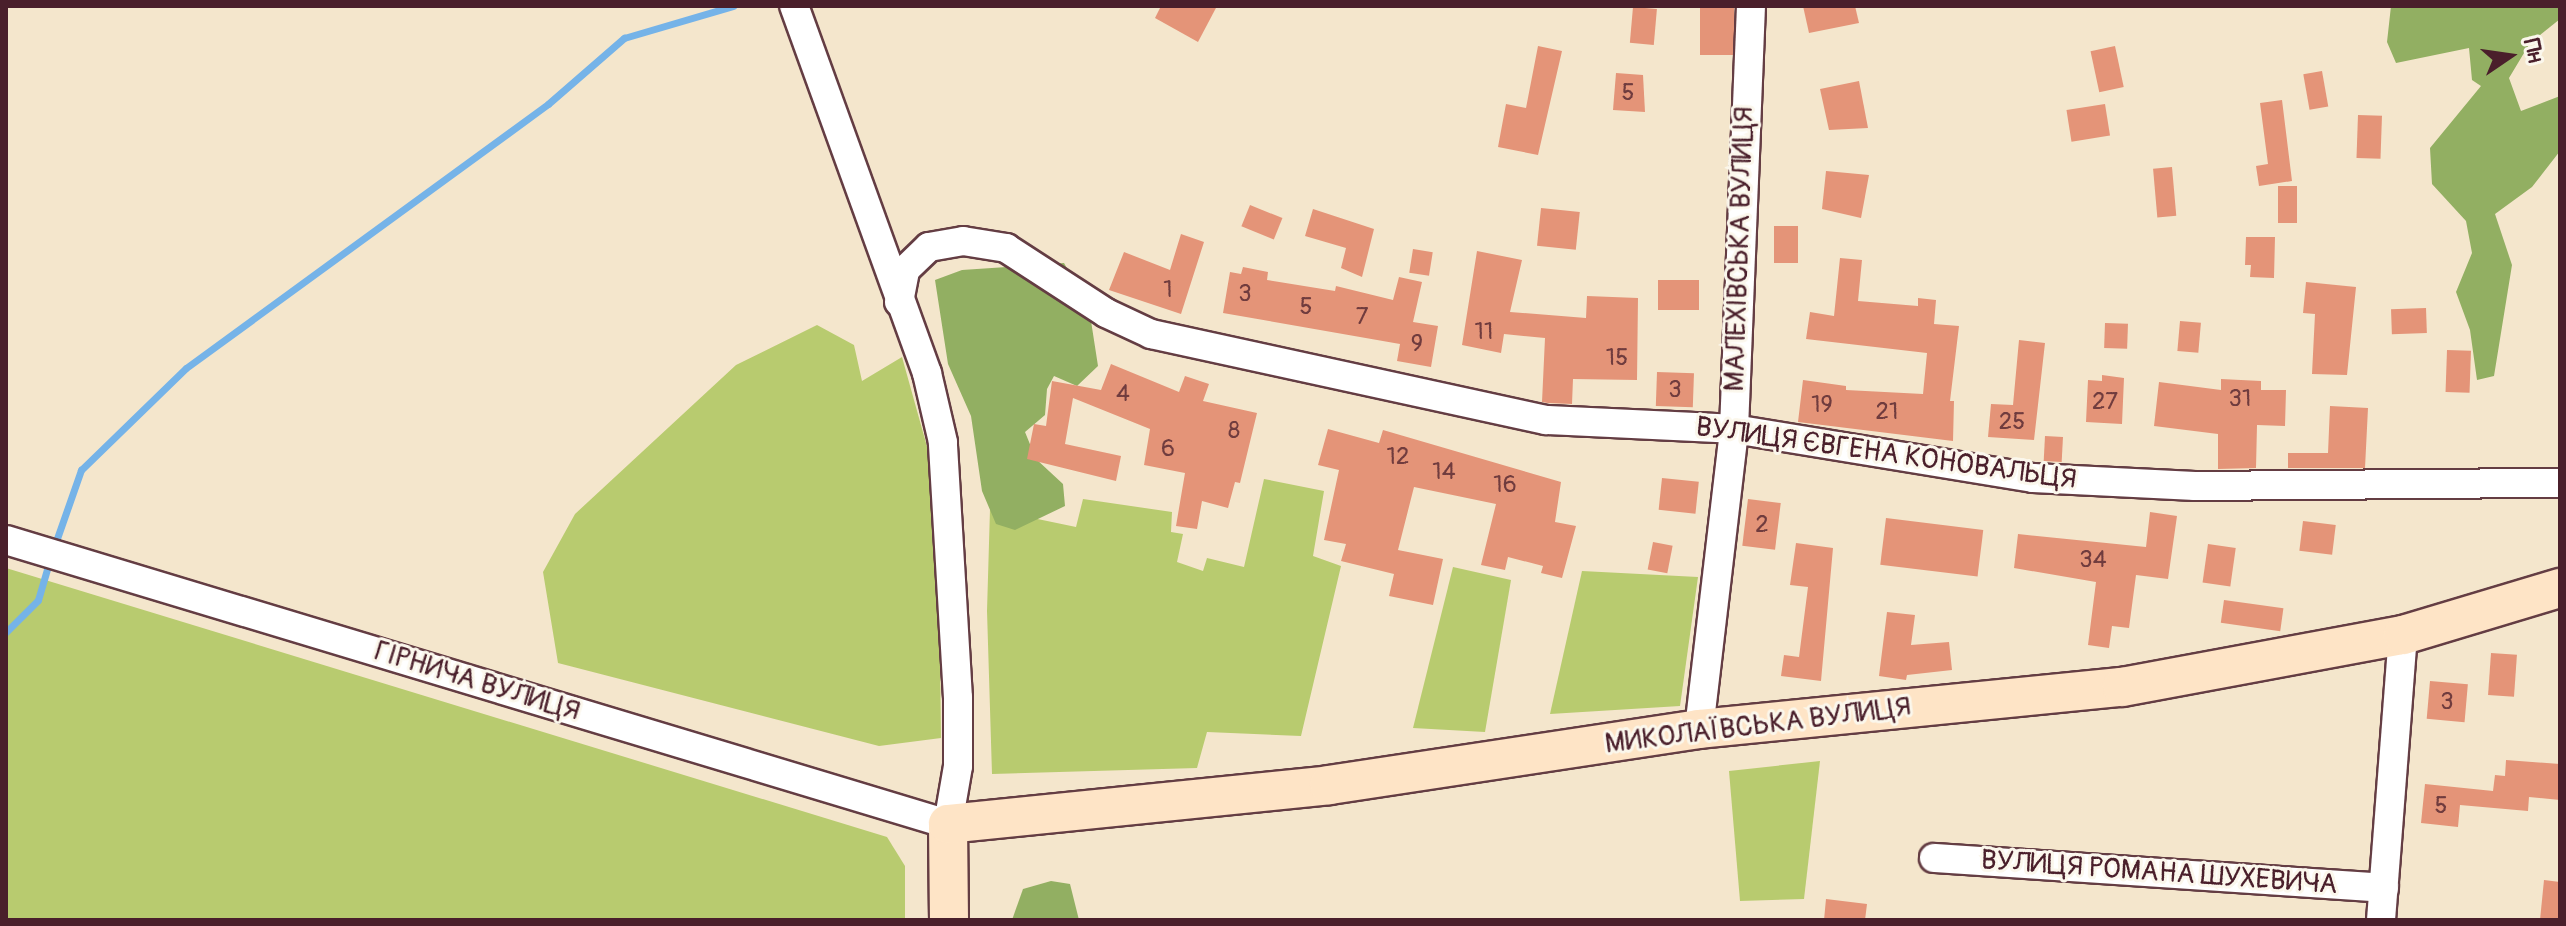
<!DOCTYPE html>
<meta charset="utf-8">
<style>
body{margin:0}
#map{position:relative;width:2566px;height:926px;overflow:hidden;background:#f4e6cc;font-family:Pangolin,sans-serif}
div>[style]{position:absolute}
.green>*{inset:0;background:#b8cb6f}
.forest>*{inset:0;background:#92af62}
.stream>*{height:7px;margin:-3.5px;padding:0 3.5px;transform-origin:3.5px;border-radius:3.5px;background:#75b3e8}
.building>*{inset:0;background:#e49478;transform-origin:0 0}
.roads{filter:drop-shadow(2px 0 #643d43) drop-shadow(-2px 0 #643d43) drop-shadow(0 2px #643d43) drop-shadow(0 -2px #643d43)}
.street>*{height:28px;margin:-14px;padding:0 14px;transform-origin:14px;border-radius:14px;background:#fff}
.secondary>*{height:38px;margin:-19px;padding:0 19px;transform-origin:19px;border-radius:19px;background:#fee4c6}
span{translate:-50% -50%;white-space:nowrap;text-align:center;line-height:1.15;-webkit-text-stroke:6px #fbf7ec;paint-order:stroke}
.number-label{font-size:24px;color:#703c3e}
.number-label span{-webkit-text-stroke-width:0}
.street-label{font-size:28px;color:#4a1f2b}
.frame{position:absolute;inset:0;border:8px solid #4a1f2b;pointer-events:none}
.north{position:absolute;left:2470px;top:16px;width:80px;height:80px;-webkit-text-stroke:6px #fbf7ec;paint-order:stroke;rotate:77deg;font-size:22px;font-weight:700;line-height:32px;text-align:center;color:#4a1f2b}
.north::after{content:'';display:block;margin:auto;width:28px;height:36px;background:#4a1f2b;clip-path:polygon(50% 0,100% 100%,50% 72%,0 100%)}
</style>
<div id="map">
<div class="green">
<div style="clip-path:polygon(817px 325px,854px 345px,862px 381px,902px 357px,938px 486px,941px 738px,879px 746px,558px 663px,543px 572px,575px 514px,736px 365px)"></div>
<div style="clip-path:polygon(1264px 479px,1324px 491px,1313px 556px,1341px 566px,1301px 736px,1207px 732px,1197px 768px,992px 774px,987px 611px,990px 509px,1076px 527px,1083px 499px,1172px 512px,1171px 532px,1183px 534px,1177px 562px,1203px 571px,1207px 558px,1244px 567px)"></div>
<div style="clip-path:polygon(1453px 567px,1511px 580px,1485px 732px,1413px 728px)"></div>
<div style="clip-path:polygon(6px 568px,887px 837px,905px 866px,905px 920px,6px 920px)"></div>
<div style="clip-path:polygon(1582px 571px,1698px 577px,1680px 706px,1550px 714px)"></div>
<div style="clip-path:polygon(1820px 761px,1804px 899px,1740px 901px,1729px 771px)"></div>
</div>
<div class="forest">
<div style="clip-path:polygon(2391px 6px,2560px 6px,2560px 19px,2530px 43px,2509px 78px,2521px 111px,2560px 96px,2560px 151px,2532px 187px,2495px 214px,2512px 265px,2494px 376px,2477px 380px,2470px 330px,2456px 292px,2472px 253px,2466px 221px,2432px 184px,2430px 148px,2481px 86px,2472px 80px,2469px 48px,2396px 63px,2387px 42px)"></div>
<div style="clip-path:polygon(1064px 263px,1089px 308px,1098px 366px,1077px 386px,1054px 376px,1047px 389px,1045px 415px,1025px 432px,1036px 459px,1063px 484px,1065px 506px,1015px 530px,996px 524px,982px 491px,971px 416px,948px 364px,935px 280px,962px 270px)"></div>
<div style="clip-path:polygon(1051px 881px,1070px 884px,1079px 920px,1012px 920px,1023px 889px)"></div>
</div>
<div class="stream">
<div style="left:54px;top:547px;width:82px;rotate:-70.7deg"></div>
<div style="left:81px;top:470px;width:146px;rotate:-44.2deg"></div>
<div style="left:186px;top:368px;width:448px;rotate:-36.1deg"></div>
<div style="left:548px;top:104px;width:101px;rotate:-41deg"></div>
<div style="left:624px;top:38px;width:114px;rotate:-16.4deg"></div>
<div style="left:6px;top:632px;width:45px;rotate:-45deg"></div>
<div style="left:38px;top:600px;width:43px;rotate:-73.7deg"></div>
</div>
<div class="building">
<div style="clip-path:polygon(1161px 6px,1217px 6px,1198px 42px,1155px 18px)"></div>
<div style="left:1700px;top:6px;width:34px;height:49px"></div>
<div style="clip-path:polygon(1803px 6px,1855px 6px,1859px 23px,1809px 33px)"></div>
<div style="left:1633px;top:7px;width:24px;height:36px;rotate:5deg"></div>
<div style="clip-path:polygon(1538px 46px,1562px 51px,1538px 155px,1498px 147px,1506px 104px,1526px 108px)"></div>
<div style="left:2115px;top:46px;width:42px;height:25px;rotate:78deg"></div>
<div style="left:2322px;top:71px;width:36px;height:19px;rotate:80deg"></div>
<div style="clip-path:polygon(1616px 73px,1643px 75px,1645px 112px,1613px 110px)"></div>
<div style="clip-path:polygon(1859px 81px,1868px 128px,1829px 130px,1820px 89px)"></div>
<div style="clip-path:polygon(2282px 100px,2292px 181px,2259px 186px,2256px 166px,2268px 164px,2260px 103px)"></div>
<div style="left:2105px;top:104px;width:32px;height:39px;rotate:81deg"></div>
<div style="left:2358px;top:115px;width:24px;height:43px;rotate:2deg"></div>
<div style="left:2172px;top:167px;width:49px;height:19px;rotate:85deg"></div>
<div style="clip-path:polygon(1826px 171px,1869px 175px,1861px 218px,1822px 209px)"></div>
<div style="left:2278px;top:186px;width:19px;height:37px"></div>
<div style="left:1250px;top:205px;width:35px;height:23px;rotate:22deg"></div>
<div style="left:1541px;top:208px;width:39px;height:38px;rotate:6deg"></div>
<div style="clip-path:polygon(1313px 209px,1374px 229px,1362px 277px,1341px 268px,1346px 248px,1305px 236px)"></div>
<div style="left:1774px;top:226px;width:24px;height:37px"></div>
<div style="clip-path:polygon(1181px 234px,1204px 242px,1181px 314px,1109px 290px,1124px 252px,1170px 270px)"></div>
<div style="clip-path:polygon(2246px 237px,2275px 237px,2274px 278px,2250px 277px,2251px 265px,2245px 265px)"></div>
<div style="left:1413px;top:249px;width:20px;height:24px;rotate:9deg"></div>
<div style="clip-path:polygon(1477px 251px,1522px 260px,1510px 312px,1586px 318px,1587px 296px,1638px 298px,1637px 380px,1573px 379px,1572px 404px,1548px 403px,1542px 402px,1545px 338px,1504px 334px,1501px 353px,1462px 345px)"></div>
<div style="clip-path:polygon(1840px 258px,1862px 260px,1858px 301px,1918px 306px,1918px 298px,1936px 300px,1934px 324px,1959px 326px,1950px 401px,1954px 401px,1953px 441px,1798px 422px,1803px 380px,1846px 386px,1846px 390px,1923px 394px,1927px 353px,1806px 339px,1810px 312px,1834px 316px)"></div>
<div style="clip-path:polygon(1243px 267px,1268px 272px,1267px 280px,1335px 291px,1336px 286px,1393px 300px,1399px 277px,1422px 282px,1413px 322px,1438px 326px,1431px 367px,1397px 361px,1400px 344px,1223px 313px,1230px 272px,1241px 274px)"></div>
<div style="left:1699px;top:280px;width:30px;height:41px;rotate:90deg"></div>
<div style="clip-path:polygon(2306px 282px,2356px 287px,2347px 375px,2312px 374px,2315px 314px,2303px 313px)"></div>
<div style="left:2426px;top:308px;width:25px;height:35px;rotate:88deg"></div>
<div style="left:2180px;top:321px;width:21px;height:30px;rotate:5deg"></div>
<div style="left:2105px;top:323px;width:23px;height:25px;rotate:2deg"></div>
<div style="clip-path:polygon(2019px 340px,2045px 343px,2034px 440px,1988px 437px,1991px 404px,2013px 405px)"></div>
<div style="left:2447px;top:350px;width:24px;height:42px;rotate:2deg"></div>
<div style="clip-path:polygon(1111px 364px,1179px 392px,1185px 376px,1209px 384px,1203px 401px,1257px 413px,1240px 483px,1235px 482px,1228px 508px,1202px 501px,1197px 529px,1176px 526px,1185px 473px,1144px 465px,1150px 429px,1073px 398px,1065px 444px,1121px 456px,1116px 481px,1027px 459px,1034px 424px,1046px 426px,1052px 381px,1101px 390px)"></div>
<div style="left:1657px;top:372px;width:37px;height:34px;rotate:2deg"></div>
<div style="clip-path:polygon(2102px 375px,2124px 378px,2122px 424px,2086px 422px,2088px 380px,2102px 381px)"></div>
<div style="clip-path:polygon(2221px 379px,2261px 381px,2261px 390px,2286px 390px,2285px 426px,2257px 425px,2256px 468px,2218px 469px,2218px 434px,2154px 426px,2159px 382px,2221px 390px)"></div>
<div style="clip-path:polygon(2330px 406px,2368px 408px,2365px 468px,2288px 468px,2288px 453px,2328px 453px)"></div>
<div style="clip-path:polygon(1328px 429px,1379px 443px,1383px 430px,1561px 482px,1555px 522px,1576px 526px,1562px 578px,1541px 573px,1543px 566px,1508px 557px,1505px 570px,1481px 565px,1496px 504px,1414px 487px,1398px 550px,1443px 559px,1433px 605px,1389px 596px,1394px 574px,1341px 561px,1346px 544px,1324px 540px,1339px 470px,1318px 465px)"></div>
<div style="left:2045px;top:436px;width:18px;height:25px;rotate:3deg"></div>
<div style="left:1662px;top:478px;width:37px;height:32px;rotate:6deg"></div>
<div style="left:1748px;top:499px;width:33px;height:47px;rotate:7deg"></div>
<div style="clip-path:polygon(2150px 512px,2177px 516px,2168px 579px,2136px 575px,2129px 628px,2112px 626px,2109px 648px,2088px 645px,2096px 582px,2014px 568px,2018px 534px,2146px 547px)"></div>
<div style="left:1886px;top:518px;width:98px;height:47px;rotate:7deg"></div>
<div style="left:2303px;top:521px;width:33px;height:30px;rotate:7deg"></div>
<div style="left:1653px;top:542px;width:20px;height:28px;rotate:11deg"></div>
<div style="clip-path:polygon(1796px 543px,1833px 548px,1821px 681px,1781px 676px,1784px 655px,1799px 657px,1808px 587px,1790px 585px)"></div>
<div style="left:2208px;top:544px;width:28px;height:39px;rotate:8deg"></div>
<div style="left:2224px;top:600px;width:60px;height:23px;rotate:8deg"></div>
<div style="clip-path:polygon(1887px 612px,1915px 615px,1911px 645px,1949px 642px,1952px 670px,1907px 675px,1906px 680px,1879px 676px)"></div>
<div style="left:2491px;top:653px;width:26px;height:42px;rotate:4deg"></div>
<div style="left:2430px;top:681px;width:38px;height:38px;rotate:5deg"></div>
<div style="clip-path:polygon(2506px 760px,2560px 764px,2560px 800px,2529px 797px,2528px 811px,2460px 805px,2458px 827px,2421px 823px,2425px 784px,2493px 791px,2495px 775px,2505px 776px)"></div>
<div style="clip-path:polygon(2544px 880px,2560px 882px,2560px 920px,2540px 920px)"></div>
<div style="clip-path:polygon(1826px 899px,1867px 904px,1865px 920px,1824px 920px)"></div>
</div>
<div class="roads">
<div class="street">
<div style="left:899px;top:302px;width:33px;rotate:-79deg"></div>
<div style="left:905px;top:270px;width:33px;rotate:-44deg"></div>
<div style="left:929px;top:247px;width:35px;rotate:-10deg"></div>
<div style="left:963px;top:241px;width:44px;rotate:9.2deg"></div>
<div style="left:1006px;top:248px;width:119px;rotate:33deg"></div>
<div style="left:1106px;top:313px;width:50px;rotate:25deg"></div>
<div style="left:1151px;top:334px;width:404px;rotate:12.3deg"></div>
<div style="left:1546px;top:420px;width:188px;rotate:2.7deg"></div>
<div style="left:1734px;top:429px;width:303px;rotate:9.3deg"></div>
<div style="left:2033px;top:478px;width:162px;rotate:2.8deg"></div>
<div style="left:2195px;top:486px;width:365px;rotate:-0.5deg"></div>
<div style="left:6px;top:540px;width:984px;rotate:16.78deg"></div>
<div style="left:948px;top:824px;width:59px;rotate:-80.2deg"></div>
<div style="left:958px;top:766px;width:68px;rotate:-90deg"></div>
<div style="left:958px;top:698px;width:256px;rotate:-93.4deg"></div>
<div style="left:943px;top:442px;width:71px;rotate:-103.1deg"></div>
<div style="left:927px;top:373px;width:390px;rotate:-109.9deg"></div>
<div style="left:1699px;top:729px;width:302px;rotate:-83.3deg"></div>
<div style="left:1734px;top:429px;width:423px;rotate:-87.7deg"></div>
<div style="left:1934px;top:858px;width:451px;rotate:3.8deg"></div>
<div style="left:2381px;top:920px;width:286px;rotate:-85.6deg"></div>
</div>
<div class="secondary">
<div style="left:949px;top:920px;width:96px;rotate:-90.6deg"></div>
<div style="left:948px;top:824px;width:383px;rotate:-5.8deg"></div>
<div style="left:1329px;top:785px;width:374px;rotate:-8.6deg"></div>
<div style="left:1699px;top:729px;width:425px;rotate:-5.7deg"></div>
<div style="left:2122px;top:687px;width:286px;rotate:-10.5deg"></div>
<div style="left:2403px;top:635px;width:164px;rotate:-16.7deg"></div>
</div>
</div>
<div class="number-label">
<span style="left:1628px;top:93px">5</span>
<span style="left:1168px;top:290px">1</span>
<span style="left:1245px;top:294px">3</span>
<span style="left:1306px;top:307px">5</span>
<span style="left:1362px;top:317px">7</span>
<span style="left:1484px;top:332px">11</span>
<span style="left:1417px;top:344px">9</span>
<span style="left:1617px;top:358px">15</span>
<span style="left:1675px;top:390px">3</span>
<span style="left:1123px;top:394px">4</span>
<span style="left:2240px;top:399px">31</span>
<span style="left:2105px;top:402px">27</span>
<span style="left:1822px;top:405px">19</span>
<span style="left:1887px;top:412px">21</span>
<span style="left:2012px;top:422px">25</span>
<span style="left:1234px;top:431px">8</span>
<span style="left:1168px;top:449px">6</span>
<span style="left:1398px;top:457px">12</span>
<span style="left:1444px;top:472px">14</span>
<span style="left:1505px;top:485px">16</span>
<span style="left:1762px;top:525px">2</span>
<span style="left:2093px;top:560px">34</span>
<span style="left:2447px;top:702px">3</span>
<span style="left:2441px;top:806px">5</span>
</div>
<div class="street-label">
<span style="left:1740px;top:249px;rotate:-88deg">МАЛЕХІВСЬКА ВУЛИЦЯ</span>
<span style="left:1886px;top:454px;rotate:8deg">ВУЛИЦЯ ЄВГЕНА КОНОВАЛЬЦЯ</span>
<span style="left:477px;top:682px;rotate:17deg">ГІРНИЧА ВУЛИЦЯ</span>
<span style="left:1758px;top:726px;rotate:-7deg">МИКОЛАЇВСЬКА ВУЛИЦЯ</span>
<span style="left:2159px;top:873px;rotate:4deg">ВУЛИЦЯ РОМАНА ШУХЕВИЧА</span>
</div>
<div class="frame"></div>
<div class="north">Пн</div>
</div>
